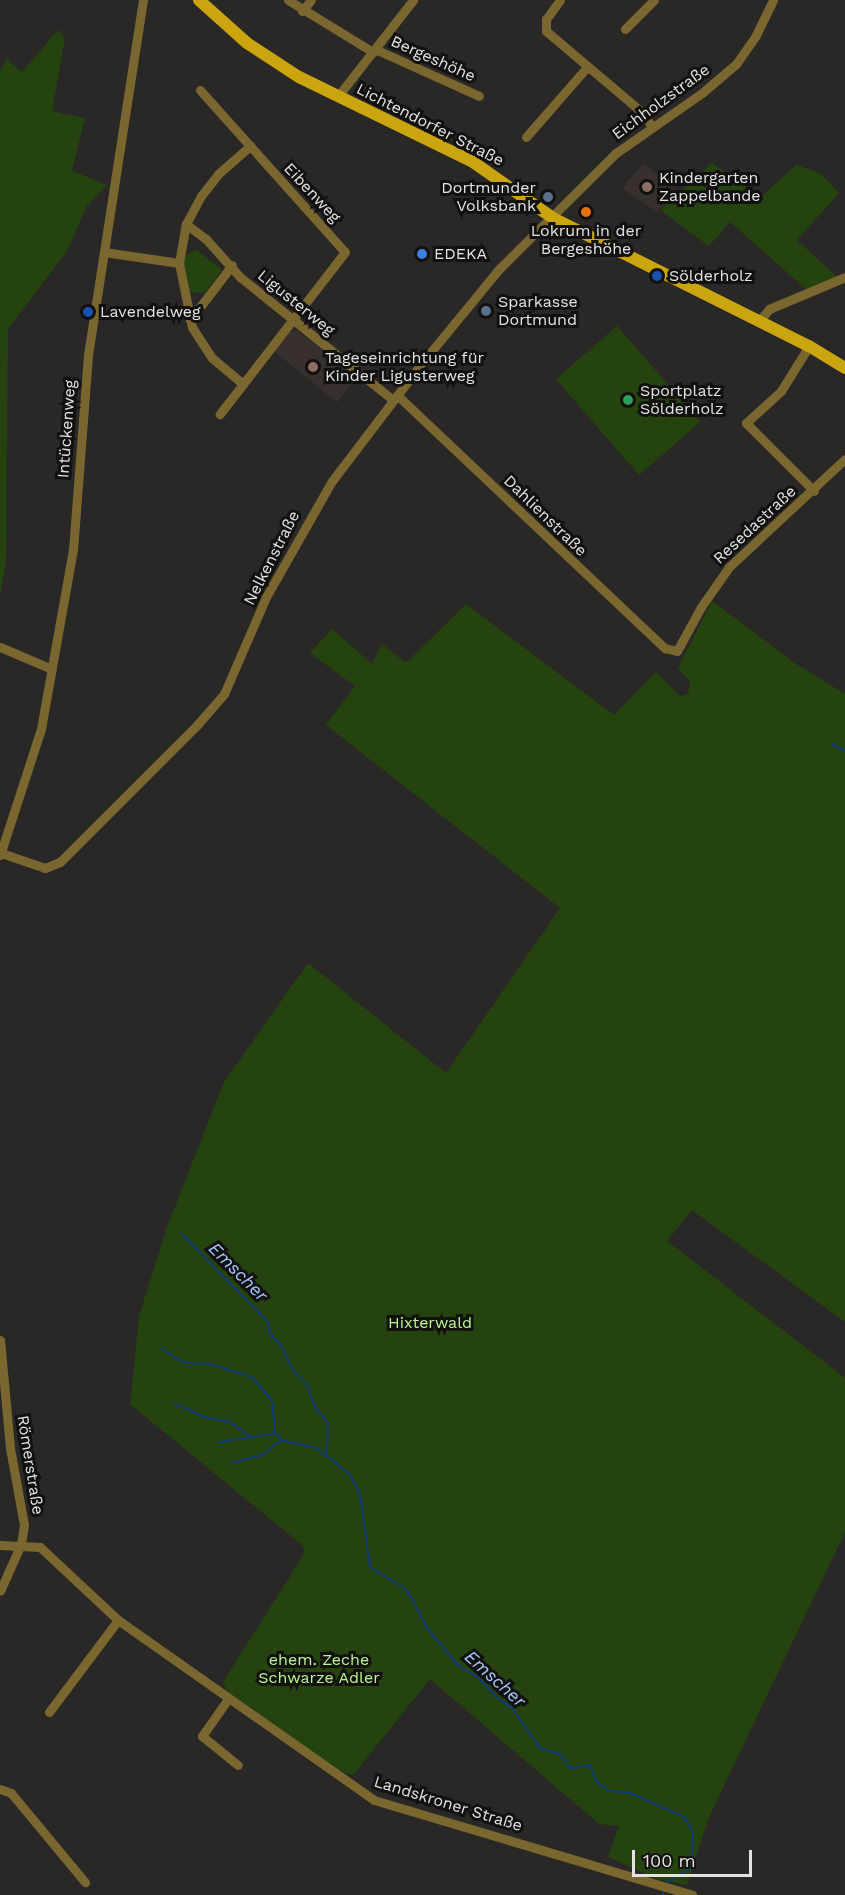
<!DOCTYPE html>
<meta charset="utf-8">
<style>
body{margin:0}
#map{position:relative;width:845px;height:1895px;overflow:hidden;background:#2a2826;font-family:"Work Sans",sans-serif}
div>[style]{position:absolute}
.built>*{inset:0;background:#38302c}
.green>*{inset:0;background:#25430f;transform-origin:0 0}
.stream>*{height:2px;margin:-1px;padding:0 1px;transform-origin:1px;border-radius:1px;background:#103b78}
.minor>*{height:9px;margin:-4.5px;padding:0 4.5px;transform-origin:4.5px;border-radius:4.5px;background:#79672f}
.major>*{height:12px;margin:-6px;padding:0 6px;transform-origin:6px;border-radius:6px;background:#caa50f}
.dots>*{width:16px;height:16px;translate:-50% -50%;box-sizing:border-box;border:3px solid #121110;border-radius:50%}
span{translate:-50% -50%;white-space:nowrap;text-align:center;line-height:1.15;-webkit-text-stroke:6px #121110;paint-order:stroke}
.street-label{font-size:16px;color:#e5e3e2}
.poi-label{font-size:16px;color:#e5e3e2}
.left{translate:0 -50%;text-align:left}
.right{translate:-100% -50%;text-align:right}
.park-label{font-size:16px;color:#b8f692}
.water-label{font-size:18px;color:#a4c8ff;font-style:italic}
.scale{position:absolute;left:632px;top:1850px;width:120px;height:27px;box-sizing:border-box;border:3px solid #e5e3e2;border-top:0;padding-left:8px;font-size:18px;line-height:21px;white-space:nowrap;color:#e5e3e2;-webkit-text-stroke:4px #121110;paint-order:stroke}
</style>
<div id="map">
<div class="built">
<div style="clip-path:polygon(644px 163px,676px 191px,657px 212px,622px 188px)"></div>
<div style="clip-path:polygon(297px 331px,327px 353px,323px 358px,337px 362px,334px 369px,338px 372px,343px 366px,349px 371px,346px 375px,354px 381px,337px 402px,274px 351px,289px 332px)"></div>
</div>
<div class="green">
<div style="clip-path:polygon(58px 30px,65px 38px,52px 111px,85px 118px,72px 171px,107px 185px,87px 206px,67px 251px,8px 329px,6px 562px,0 596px,0 70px,7px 59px,22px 72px)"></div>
<div style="clip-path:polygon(712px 163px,761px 197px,796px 165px,820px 173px,839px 193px,797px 240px,838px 278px,807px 290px,730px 222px,709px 246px,660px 210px)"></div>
<div style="clip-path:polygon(197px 250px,222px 270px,205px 292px,194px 293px,185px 288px,184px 256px)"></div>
<div style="left:617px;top:326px;width:127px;height:81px;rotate:49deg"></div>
<div style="clip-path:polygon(712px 601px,796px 664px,845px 694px,845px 1322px,692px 1210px,667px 1241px,845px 1378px,845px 1532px,709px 1817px,687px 1885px,660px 1880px,608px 1857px,619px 1826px,599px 1824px,430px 1679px,353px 1775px,340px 1771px,227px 1691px,223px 1682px,304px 1554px,303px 1546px,130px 1404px,139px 1316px,167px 1227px,224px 1082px,308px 963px,446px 1073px,560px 908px,326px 725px,355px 686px,310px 653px,332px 629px,372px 664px,382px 644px,406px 663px,466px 604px,614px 715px,656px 672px,680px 696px,688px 694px,690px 681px,678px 668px)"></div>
</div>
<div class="stream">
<div style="left:832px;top:744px;width:15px;rotate:28deg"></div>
<div style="left:182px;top:1234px;width:122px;rotate:45.7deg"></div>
<div style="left:267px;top:1321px;width:13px;rotate:77deg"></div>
<div style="left:270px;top:1334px;width:16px;rotate:45deg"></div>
<div style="left:281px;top:1345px;width:26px;rotate:65deg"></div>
<div style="left:292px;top:1369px;width:20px;rotate:45deg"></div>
<div style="left:306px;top:1383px;width:28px;rotate:69deg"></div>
<div style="left:316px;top:1409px;width:18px;rotate:49deg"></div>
<div style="left:328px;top:1423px;width:32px;rotate:92deg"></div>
<div style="left:162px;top:1349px;width:26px;rotate:32deg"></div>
<div style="left:184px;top:1363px;width:26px;rotate:2deg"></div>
<div style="left:210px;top:1364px;width:44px;rotate:17.2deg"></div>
<div style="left:252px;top:1377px;width:31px;rotate:50deg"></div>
<div style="left:272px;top:1401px;width:32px;rotate:85deg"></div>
<div style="left:275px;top:1433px;width:10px;rotate:45deg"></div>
<div style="left:282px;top:1440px;width:36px;rotate:13deg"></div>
<div style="left:317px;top:1448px;width:43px;rotate:39.3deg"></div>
<div style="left:350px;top:1475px;width:21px;rotate:62deg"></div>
<div style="left:360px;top:1494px;width:74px;rotate:82.2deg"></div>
<div style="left:370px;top:1567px;width:44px;rotate:31.9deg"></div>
<div style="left:407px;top:1590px;width:43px;rotate:62.2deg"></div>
<div style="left:427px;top:1628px;width:50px;rotate:49.9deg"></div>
<div style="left:459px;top:1666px;width:23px;rotate:31deg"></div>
<div style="left:479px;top:1678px;width:24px;rotate:48deg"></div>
<div style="left:495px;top:1696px;width:21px;rotate:35deg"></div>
<div style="left:512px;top:1708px;width:49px;rotate:55deg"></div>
<div style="left:540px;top:1748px;width:22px;rotate:18deg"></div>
<div style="left:561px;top:1755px;width:17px;rotate:54deg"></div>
<div style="left:571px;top:1769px;width:19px;rotate:-12deg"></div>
<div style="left:590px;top:1765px;width:18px;rotate:68deg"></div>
<div style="left:597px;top:1782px;width:15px;rotate:37deg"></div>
<div style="left:609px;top:1791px;width:22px;rotate:5deg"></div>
<div style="left:631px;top:1793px;width:58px;rotate:24.4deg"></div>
<div style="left:684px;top:1817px;width:17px;rotate:59deg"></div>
<div style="left:693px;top:1832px;width:30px;rotate:92deg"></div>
<div style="left:692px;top:1862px;width:9px;rotate:117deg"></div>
<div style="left:688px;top:1870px;width:24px;rotate:150deg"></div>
<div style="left:174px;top:1403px;width:33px;rotate:25deg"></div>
<div style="left:204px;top:1417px;width:26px;rotate:11deg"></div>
<div style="left:230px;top:1422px;width:26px;rotate:36deg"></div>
<div style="left:251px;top:1437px;width:24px;rotate:-9deg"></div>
<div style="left:219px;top:1442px;width:32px;rotate:-9deg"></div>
<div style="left:232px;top:1463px;width:31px;rotate:-15deg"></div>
<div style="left:262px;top:1455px;width:25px;rotate:-37deg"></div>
<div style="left:663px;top:1892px;width:3px;rotate:90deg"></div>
</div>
<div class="minor">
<div style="left:288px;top:0;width:100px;rotate:31.5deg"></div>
<div style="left:560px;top:0;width:24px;rotate:126deg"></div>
<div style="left:546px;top:19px;width:12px;rotate:90deg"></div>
<div style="left:546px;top:31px;width:126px;rotate:40.2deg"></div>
<div style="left:642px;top:112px;width:18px;rotate:56deg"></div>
<div style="left:302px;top:11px;width:14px;rotate:-51deg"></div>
<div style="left:625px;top:29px;width:41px;rotate:-45deg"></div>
<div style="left:375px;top:49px;width:114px;rotate:24.3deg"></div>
<div style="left:200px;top:90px;width:217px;rotate:48.2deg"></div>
<div style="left:345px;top:252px;width:205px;rotate:127.7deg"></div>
<div style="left:338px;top:96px;width:122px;rotate:-52deg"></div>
<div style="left:526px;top:137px;width:94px;rotate:-48.9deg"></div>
<div style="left:186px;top:224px;width:25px;rotate:37deg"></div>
<div style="left:206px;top:239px;width:51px;rotate:48.2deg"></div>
<div style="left:240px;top:277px;width:196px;rotate:38.8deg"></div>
<div style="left:104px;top:252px;width:76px;rotate:8.3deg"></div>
<div style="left:190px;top:320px;width:69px;rotate:-52.6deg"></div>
<div style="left:759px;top:321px;width:16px;rotate:-50deg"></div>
<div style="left:769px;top:309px;width:82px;rotate:-22.8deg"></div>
<div style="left:809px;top:346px;width:53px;rotate:121.9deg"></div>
<div style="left:781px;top:391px;width:47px;rotate:137.6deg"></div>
<div style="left:746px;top:423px;width:96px;rotate:45deg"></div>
<div style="left:243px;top:384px;width:40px;rotate:-140deg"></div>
<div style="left:212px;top:358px;width:37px;rotate:-123deg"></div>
<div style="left:192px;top:327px;width:65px;rotate:-101.5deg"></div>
<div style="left:179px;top:263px;width:40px;rotate:-80deg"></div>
<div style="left:186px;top:224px;width:32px;rotate:-62deg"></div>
<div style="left:201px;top:196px;width:28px;rotate:-52deg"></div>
<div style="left:218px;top:174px;width:43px;rotate:-41.2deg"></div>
<div style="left:397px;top:395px;width:369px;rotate:43.4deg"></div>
<div style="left:665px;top:648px;width:12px;rotate:14deg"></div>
<div style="left:677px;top:651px;width:50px;rotate:-61.4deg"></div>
<div style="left:701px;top:607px;width:49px;rotate:-55deg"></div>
<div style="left:729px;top:567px;width:158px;rotate:-43deg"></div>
<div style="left:0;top:647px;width:56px;rotate:22.9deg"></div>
<div style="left:1px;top:853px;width:46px;rotate:18.8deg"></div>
<div style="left:45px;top:868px;width:16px;rotate:-22deg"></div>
<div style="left:60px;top:862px;width:194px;rotate:-45deg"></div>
<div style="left:197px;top:725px;width:41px;rotate:-48.9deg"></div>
<div style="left:224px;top:694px;width:106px;rotate:-66.6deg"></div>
<div style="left:266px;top:597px;width:133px;rotate:-60.4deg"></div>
<div style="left:332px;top:481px;width:147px;rotate:-52.7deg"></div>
<div style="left:421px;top:364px;width:123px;rotate:-50.6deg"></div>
<div style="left:499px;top:269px;width:165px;rotate:-44.8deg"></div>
<div style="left:616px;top:153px;width:105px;rotate:-34.9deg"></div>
<div style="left:702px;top:93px;width:45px;rotate:-40.5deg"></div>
<div style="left:736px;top:64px;width:35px;rotate:-55deg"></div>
<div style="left:756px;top:35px;width:39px;rotate:-64deg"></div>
<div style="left:0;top:855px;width:133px;rotate:-72deg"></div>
<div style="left:41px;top:729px;width:182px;rotate:-79.9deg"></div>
<div style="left:73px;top:550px;width:196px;rotate:-85.6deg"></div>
<div style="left:88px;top:355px;width:359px;rotate:-81.2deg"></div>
<div style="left:0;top:1340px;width:108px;rotate:84.7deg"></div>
<div style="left:10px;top:1448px;width:78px;rotate:79.7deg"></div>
<div style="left:24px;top:1525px;width:19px;rotate:99deg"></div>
<div style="left:21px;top:1544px;width:51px;rotate:114.1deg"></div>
<div style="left:0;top:1545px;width:40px;rotate:2.9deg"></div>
<div style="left:40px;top:1547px;width:107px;rotate:43.1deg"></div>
<div style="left:118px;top:1620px;width:313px;rotate:35.1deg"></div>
<div style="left:374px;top:1800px;width:332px;rotate:16.6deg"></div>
<div style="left:228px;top:1699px;width:45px;rotate:125.1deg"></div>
<div style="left:202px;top:1736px;width:46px;rotate:38.9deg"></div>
<div style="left:49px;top:1712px;width:115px;rotate:-53.1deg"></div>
<div style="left:0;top:1789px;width:12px;rotate:20deg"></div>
<div style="left:11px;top:1793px;width:116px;rotate:50.3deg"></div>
</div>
<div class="major">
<div style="left:199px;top:0;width:64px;rotate:41.9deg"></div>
<div style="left:247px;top:43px;width:62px;rotate:33.2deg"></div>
<div style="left:299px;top:77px;width:194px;rotate:26deg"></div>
<div style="left:473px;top:162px;width:98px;rotate:35deg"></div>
<div style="left:553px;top:218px;width:286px;rotate:26.6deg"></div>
<div style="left:809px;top:346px;width:42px;rotate:31.4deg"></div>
</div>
<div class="dots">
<div style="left:647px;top:187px;background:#8d6e63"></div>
<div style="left:548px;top:197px;background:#5c6f8a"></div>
<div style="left:586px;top:212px;background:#e8710a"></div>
<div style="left:422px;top:254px;background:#3f7fe0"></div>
<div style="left:657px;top:276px;background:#1a4fb4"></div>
<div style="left:486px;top:311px;background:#5c6f8a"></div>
<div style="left:88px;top:312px;background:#1a4fb4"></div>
<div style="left:313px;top:367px;background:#8d6e63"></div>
<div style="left:628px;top:400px;background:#2e9e5b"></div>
</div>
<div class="street-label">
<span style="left:433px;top:59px;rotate:24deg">Bergeshöhe</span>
<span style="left:661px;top:102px;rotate:-36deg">Eichholzstraße</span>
<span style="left:430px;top:125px;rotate:27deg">Lichtendorfer Straße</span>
<span style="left:312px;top:193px;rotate:47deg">Eibenweg</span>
<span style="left:296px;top:303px;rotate:39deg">Ligusterweg</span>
<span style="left:67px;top:429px;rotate:-86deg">Intückenweg</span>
<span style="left:545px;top:516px;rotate:44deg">Dahlienstraße</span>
<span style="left:755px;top:525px;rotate:-43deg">Resedastraße</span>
<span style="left:272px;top:558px;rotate:-63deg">Nelkenstraße</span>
<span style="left:30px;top:1465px;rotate:81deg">Römerstraße</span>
<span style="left:448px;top:1804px;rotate:17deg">Landskroner Straße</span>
</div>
<div class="poi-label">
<span class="left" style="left:659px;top:187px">Kindergarten<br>Zappelbande</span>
<span class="right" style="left:536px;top:197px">Dortmunder<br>Volksbank</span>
<span style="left:586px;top:240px">Lokrum in der<br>Bergeshöhe</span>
<span class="left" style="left:434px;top:254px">EDEKA</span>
<span class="left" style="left:669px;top:276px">Sölderholz</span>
<span class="left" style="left:498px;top:311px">Sparkasse<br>Dortmund</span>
<span class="left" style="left:100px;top:312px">Lavendelweg</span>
<span class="left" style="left:325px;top:367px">Tageseinrichtung für<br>Kinder Ligusterweg</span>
<span class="left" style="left:640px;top:400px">Sportplatz<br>Sölderholz</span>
</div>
<div class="park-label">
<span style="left:430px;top:1323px">Hixterwald</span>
<span style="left:319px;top:1669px">ehem. Zeche<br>Schwarze Adler</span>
</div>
<div class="water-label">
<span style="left:238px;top:1272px;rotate:45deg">Emscher</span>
<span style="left:495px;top:1679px;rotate:42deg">Emscher</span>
</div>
<div class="scale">100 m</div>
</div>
